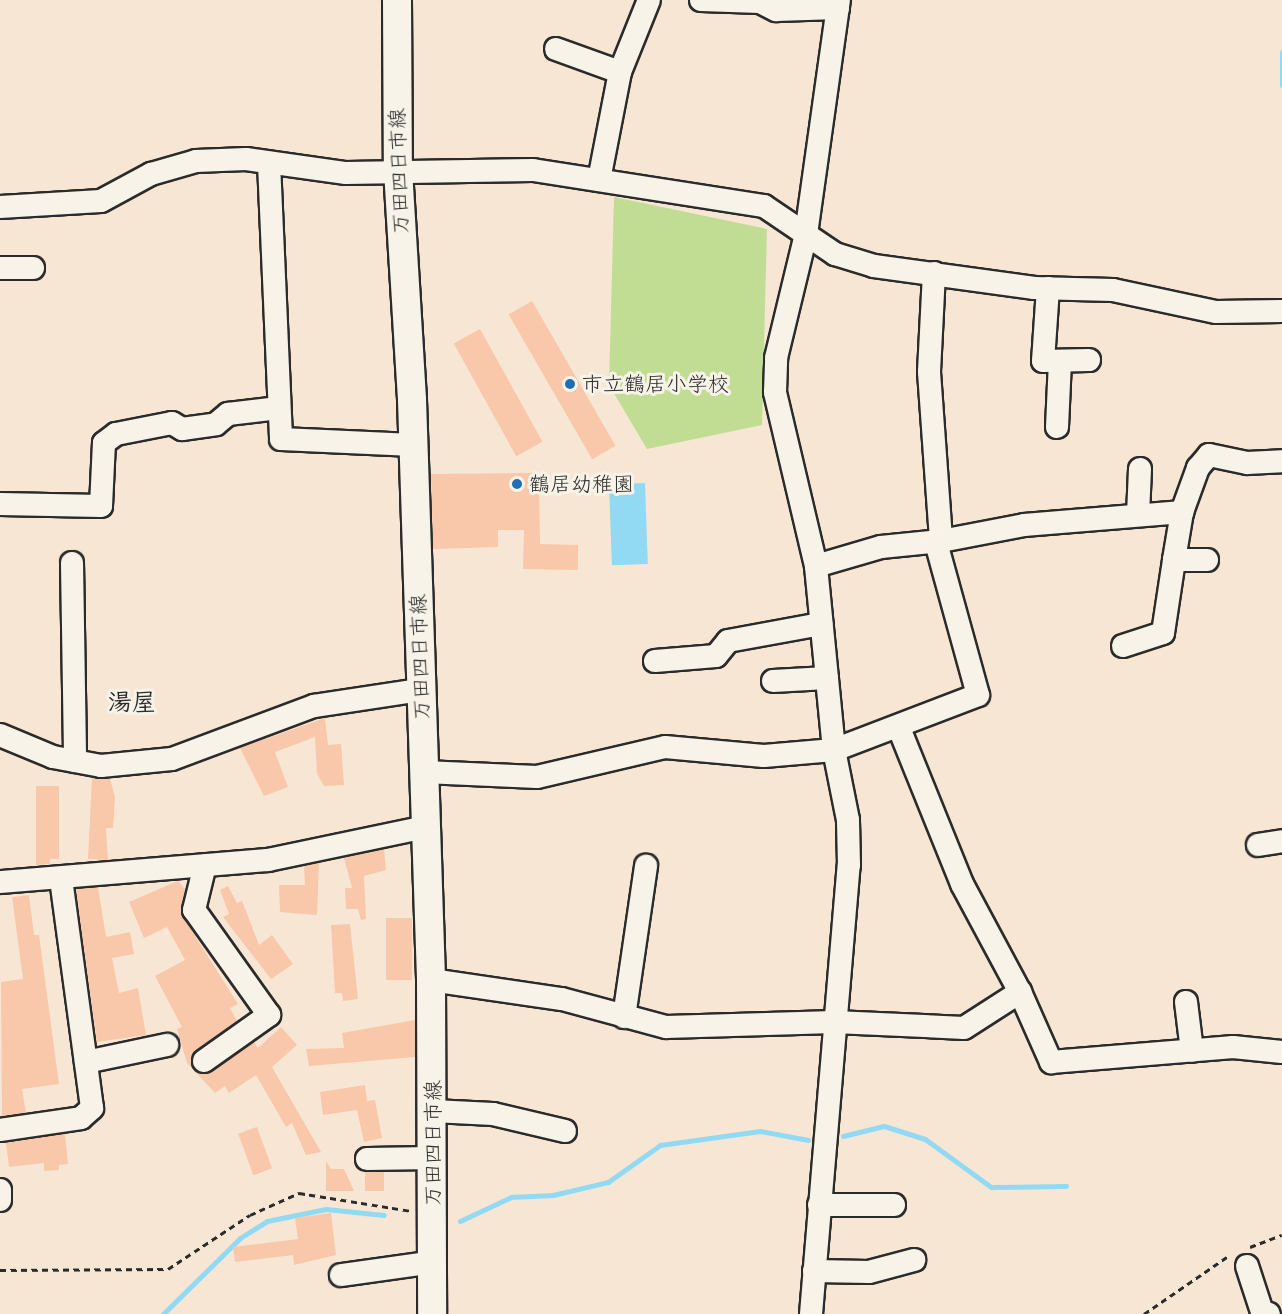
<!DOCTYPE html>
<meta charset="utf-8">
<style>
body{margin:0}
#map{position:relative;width:1282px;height:1314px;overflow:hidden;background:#f8e6d5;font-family:"Patrick Hand","Klee One",sans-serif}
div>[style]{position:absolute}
.green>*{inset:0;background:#c1dd94}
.water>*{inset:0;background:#92daf3;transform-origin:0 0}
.stream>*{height:5px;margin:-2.5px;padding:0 2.5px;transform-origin:2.5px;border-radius:2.5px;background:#92daf3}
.building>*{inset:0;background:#f9c7a9;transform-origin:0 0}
.path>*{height:3px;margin-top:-1.5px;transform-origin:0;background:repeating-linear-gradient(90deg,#2b2b2b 0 6px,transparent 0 10.5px)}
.roads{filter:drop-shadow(2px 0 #2b2b2b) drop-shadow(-2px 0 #2b2b2b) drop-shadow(0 2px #2b2b2b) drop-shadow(0 -2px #2b2b2b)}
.minor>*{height:22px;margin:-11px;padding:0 11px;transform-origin:11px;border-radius:11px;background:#f7f3e8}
.major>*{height:28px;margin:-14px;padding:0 14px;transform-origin:14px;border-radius:14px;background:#f7f3e8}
.dots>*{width:16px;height:16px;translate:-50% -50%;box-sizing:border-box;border:3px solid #f7f3e8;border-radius:50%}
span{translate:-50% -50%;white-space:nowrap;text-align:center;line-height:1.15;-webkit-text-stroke:6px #f7f3e8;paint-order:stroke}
.street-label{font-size:21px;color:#2b2b2b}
.poi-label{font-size:21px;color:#2b2b2b}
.left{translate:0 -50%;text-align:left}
.quarter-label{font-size:24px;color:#2b2b2b;font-weight:700}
</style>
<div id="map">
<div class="green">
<div style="clip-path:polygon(614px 197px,767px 229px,762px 425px,647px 449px,609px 385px)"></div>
</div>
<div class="water">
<div style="left:645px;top:483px;width:81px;height:36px;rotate:88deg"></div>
</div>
<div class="stream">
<div style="left:1282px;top:52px;width:33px;rotate:90deg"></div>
<div style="left:843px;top:1136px;width:42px;rotate:-13.7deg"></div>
<div style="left:884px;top:1126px;width:43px;rotate:17.6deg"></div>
<div style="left:925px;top:1139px;width:82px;rotate:36deg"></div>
<div style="left:991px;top:1187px;width:75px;rotate:-0.8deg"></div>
<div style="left:460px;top:1221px;width:56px;rotate:-25.2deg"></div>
<div style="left:511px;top:1197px;width:42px;rotate:-2.7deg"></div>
<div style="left:553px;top:1195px;width:57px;rotate:-13.3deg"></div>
<div style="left:608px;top:1182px;width:64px;rotate:-35.4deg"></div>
<div style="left:660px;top:1145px;width:101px;rotate:-8deg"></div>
<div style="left:760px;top:1131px;width:49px;rotate:10.6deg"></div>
<div style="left:163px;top:1314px;width:108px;rotate:-44.6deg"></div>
<div style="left:240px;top:1238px;width:32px;rotate:-32deg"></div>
<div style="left:267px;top:1221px;width:60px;rotate:-11.5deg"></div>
<div style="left:326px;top:1209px;width:58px;rotate:5.9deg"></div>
</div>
<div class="building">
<div style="left:532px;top:301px;width:167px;height:27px;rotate:60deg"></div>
<div style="left:480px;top:329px;width:129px;height:30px;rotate:61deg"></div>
<div style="clip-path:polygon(539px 473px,540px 544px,578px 545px,578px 570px,523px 569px,524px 530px,498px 530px,498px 547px,433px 549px,431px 474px)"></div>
<div style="clip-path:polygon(325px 718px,328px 745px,341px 744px,344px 785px,324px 786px,317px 774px,315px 737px,275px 752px,288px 787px,264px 796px,240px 748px)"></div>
<div style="clip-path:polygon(92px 778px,110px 779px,115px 797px,113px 828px,106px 828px,108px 860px,88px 859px)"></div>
<div style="clip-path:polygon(36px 786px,59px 786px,59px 859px,50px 859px,50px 864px,36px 865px)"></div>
<div style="clip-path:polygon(384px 849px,386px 870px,364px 876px,366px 919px,361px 920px,358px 909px,346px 909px,345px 888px,352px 888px,344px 858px)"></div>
<div style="clip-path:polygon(319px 863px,317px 915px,280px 912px,279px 885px,305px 885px,304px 866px)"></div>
<div style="clip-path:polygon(178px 881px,185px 889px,183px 917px,238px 1004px,230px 1008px,237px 1021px,196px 1050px,193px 1068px,211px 1072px,254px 1042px,258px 1048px,281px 1027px,297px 1045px,272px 1067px,321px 1152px,306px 1155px,292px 1123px,286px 1127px,256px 1075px,229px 1093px,225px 1086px,215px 1093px,187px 1063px,177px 1029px,182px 1027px,155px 976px,185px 960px,167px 927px,144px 938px,129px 902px)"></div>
<div style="clip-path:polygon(228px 886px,237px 903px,242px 901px,259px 945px,272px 935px,293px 964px,271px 979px,223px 917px,229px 914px,220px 890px)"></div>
<div style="clip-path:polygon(98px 887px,106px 937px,130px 932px,134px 954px,112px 958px,119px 993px,138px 988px,146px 1035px,97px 1042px,76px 889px)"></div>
<div style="clip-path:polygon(29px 895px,34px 935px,39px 935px,59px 1084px,22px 1089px,26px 1113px,2px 1116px,1px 982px,23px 979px,12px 897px)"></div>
<div style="left:412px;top:918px;width:62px;height:26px;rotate:90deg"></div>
<div style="clip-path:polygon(350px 924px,358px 999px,343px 1001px,342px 993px,335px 993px,331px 925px)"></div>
<div style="clip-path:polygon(415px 1020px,415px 1057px,309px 1066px,306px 1049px,344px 1048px,342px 1033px)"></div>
<div style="clip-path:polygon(365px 1085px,367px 1101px,375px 1100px,382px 1138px,364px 1142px,357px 1110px,323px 1115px,320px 1092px)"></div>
<div style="left:257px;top:1127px;width:44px;height:20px;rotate:70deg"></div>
<div style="clip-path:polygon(65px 1134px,68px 1164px,59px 1165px,59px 1170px,44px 1171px,44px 1163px,9px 1167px,6px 1143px)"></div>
<div style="clip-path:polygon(326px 1161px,331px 1169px,344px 1169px,354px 1191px,326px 1191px)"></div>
<div style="left:365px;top:1172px;width:19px;height:19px"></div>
<div style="clip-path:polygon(331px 1213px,336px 1255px,294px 1265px,293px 1255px,235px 1262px,233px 1247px,298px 1239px,295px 1218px)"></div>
</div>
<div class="path">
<div style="left:1250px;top:1247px;width:34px;rotate:-21deg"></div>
<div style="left:0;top:1270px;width:168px;rotate:-0.3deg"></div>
<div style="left:168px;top:1269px;width:98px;rotate:-33.4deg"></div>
<div style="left:250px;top:1215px;width:54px;rotate:-24.2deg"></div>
<div style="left:299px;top:1193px;width:113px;rotate:9.1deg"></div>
<div style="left:1144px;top:1314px;width:104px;rotate:-34.5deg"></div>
</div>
<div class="roads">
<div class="minor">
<div style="left:701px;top:0;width:59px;rotate:1.9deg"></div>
<div style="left:760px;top:2px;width:18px;rotate:27deg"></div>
<div style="left:776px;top:10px;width:62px;rotate:-1.8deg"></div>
<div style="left:556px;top:49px;width:68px;rotate:19.8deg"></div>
<div style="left:269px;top:163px;width:276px;rotate:87.5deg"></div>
<div style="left:281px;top:439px;width:132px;rotate:2.6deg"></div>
<div style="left:599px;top:180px;width:110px;rotate:-79deg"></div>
<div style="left:620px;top:72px;width:78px;rotate:-68.1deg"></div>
<div style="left:0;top:207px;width:101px;rotate:-3.4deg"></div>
<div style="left:101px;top:201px;width:57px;rotate:-28.4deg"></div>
<div style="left:151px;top:174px;width:47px;rotate:-16.1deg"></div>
<div style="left:196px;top:161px;width:50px;rotate:-2.3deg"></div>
<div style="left:246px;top:159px;width:101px;rotate:8deg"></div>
<div style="left:346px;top:173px;width:187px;rotate:-0.9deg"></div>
<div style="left:533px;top:170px;width:234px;rotate:8.9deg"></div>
<div style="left:764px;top:206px;width:86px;rotate:34.1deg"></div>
<div style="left:835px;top:254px;width:41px;rotate:17.1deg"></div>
<div style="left:874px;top:266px;width:162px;rotate:7.8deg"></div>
<div style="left:1034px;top:288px;width:79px;rotate:1.5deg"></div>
<div style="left:1113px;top:290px;width:105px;rotate:12.1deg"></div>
<div style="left:1216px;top:312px;width:66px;rotate:-0.9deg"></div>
<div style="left:0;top:268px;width:33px"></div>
<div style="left:934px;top:273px;width:99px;rotate:92.9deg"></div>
<div style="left:929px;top:372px;width:169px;rotate:85.9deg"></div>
<div style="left:941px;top:541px;width:85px;rotate:-10.9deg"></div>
<div style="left:1024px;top:525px;width:159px;rotate:-4.7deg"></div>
<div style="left:1182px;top:512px;width:47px;rotate:-70deg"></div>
<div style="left:1198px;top:468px;width:17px;rotate:-50deg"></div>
<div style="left:1209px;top:455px;width:39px;rotate:12deg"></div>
<div style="left:1247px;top:463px;width:35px;rotate:-3deg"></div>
<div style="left:1048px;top:288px;width:73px;rotate:93.9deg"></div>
<div style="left:1043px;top:361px;width:46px;rotate:-1.2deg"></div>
<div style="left:1057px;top:427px;width:66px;rotate:-87.4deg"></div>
<div style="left:0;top:504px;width:101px;rotate:1.1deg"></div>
<div style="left:101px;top:506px;width:63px;rotate:-87.3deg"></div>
<div style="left:104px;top:443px;width:15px;rotate:-37deg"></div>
<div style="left:116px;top:434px;width:57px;rotate:-11.1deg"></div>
<div style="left:172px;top:423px;width:12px;rotate:31deg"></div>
<div style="left:182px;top:429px;width:34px;rotate:-8deg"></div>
<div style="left:216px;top:424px;width:16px;rotate:-40deg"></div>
<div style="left:228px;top:414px;width:51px;rotate:-6.7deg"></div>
<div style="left:1182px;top:512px;width:49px;rotate:99.5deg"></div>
<div style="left:1174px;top:560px;width:33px"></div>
<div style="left:1138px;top:515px;width:46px;rotate:-87.5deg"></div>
<div style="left:72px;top:563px;width:198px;rotate:89.1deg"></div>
<div style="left:816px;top:566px;width:68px;rotate:-16.3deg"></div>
<div style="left:881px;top:547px;width:60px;rotate:-5.7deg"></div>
<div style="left:1123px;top:646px;width:42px;rotate:-18deg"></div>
<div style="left:1163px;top:633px;width:74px;rotate:-81.4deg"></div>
<div style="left:655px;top:661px;width:61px;rotate:-4.7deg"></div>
<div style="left:716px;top:656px;width:19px;rotate:-51deg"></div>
<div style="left:728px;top:641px;width:95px;rotate:-10.4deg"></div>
<div style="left:773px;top:681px;width:54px;rotate:-3.2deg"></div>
<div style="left:899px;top:728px;width:168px;rotate:68deg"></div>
<div style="left:962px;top:884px;width:123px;rotate:61.8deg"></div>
<div style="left:1020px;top:992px;width:77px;rotate:66.1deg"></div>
<div style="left:1051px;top:1062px;width:183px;rotate:-4.7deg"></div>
<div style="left:1233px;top:1047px;width:49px;rotate:5.8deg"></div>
<div style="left:0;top:735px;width:57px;rotate:22.5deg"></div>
<div style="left:53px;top:757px;width:49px;rotate:10.6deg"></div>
<div style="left:101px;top:766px;width:71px;rotate:-5.6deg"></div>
<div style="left:172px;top:759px;width:152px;rotate:-20.5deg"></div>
<div style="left:314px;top:706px;width:107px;rotate:-8.6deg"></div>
<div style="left:424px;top:772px;width:113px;rotate:2.5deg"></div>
<div style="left:537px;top:777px;width:131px;rotate:-13.2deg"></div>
<div style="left:665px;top:747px;width:99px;rotate:5.2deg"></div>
<div style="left:764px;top:756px;width:70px;rotate:-4.9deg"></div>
<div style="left:834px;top:750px;width:154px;rotate:-20.9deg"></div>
<div style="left:978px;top:695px;width:159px;rotate:-105.4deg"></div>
<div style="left:1258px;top:845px;width:24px;rotate:-9deg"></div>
<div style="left:0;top:882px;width:269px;rotate:-4.7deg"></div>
<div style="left:268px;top:860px;width:161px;rotate:-11.8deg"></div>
<div style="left:431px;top:980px;width:132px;rotate:8.3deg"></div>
<div style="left:562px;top:999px;width:108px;rotate:15.1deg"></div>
<div style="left:666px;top:1027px;width:168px;rotate:-1.7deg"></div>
<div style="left:834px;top:1022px;width:130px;rotate:2.6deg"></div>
<div style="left:964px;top:1028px;width:67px;rotate:-32.7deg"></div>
<div style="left:1186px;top:1002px;width:49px;rotate:83deg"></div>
<div style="left:624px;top:1017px;width:153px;rotate:-81.7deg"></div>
<div style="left:204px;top:1061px;width:80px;rotate:-35.3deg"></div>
<div style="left:269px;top:1015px;width:129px;rotate:-125.5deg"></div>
<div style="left:194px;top:910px;width:46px;rotate:-76.3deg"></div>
<div style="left:86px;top:1062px;width:83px;rotate:-11.9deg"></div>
<div style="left:433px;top:1111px;width:60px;rotate:2.9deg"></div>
<div style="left:493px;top:1114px;width:74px;rotate:13.3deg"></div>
<div style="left:0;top:1130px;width:82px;rotate:-8.4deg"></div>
<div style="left:81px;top:1118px;width:15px;rotate:-42deg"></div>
<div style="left:92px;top:1108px;width:232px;rotate:-97.7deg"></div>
<div style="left:367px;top:1159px;width:66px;rotate:-0.9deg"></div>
<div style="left:0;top:1190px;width:10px;rotate:90deg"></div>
<div style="left:819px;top:1205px;width:75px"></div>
<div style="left:1247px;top:1266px;width:48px;rotate:71.9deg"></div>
<div style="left:1262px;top:1312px;width:7px;rotate:16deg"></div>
<div style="left:814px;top:1271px;width:55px;rotate:1deg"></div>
<div style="left:869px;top:1272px;width:47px;rotate:-14.9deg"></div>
<div style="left:341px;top:1275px;width:93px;rotate:-8deg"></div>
<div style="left:811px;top:1314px;width:451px;rotate:-85.2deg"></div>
<div style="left:849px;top:865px;width:45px;rotate:-91.3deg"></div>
<div style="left:848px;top:820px;width:71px;rotate:-101.3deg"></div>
<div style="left:834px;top:750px;width:185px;rotate:-95.6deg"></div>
<div style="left:816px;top:566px;width:179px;rotate:-103.3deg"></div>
<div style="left:775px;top:392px;width:34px;rotate:-88deg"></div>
<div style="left:776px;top:358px;width:128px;rotate:-76.4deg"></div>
<div style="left:806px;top:234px;width:236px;rotate:-82deg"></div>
</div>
<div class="major">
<div style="left:397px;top:0;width:170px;rotate:89.7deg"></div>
<div style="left:398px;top:170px;width:230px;rotate:86.5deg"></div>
<div style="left:412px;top:400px;width:580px;rotate:88.12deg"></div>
<div style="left:431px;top:980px;width:334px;rotate:89.8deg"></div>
</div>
</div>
<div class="dots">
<div style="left:570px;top:384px;background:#1f6fb2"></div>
<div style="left:517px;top:484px;background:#1f6fb2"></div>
</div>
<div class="street-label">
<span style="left:399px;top:171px;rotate:-92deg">万田四日市線</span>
<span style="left:420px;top:657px;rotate:-92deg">万田四日市線</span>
<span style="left:433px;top:1143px;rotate:-90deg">万田四日市線</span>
</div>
<div class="poi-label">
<span class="left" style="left:582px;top:384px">市立鶴居小学校</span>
<span class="left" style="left:529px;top:484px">鶴居幼稚園</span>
</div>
<div class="quarter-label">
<span style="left:132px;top:702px">湯屋</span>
</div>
</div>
